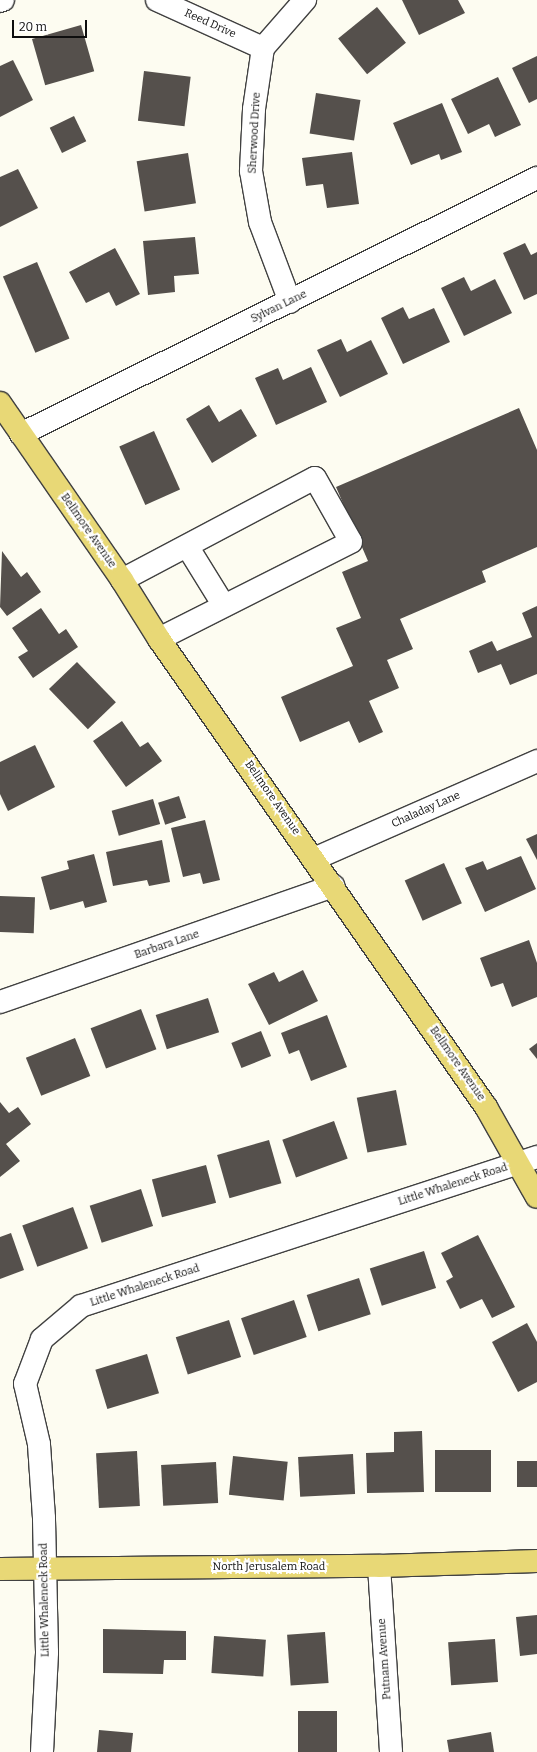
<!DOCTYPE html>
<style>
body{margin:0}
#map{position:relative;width:537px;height:1752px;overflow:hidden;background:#fdfcf1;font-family:Bitter,serif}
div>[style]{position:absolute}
.building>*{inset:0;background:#55504c;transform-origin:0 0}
.roads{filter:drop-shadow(1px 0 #414141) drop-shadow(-1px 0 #414141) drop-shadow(0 1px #414141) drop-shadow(0 -1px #414141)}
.minor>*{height:22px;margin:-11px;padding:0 11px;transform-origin:11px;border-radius:11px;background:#fff}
.major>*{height:22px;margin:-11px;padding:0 11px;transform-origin:11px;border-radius:11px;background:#e8d876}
span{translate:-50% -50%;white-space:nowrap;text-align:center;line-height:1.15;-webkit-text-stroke:4px #fff;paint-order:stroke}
.street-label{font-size:11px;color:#0e0e0e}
.scale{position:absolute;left:12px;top:20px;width:75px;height:18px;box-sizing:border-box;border:2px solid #0e0e0e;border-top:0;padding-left:5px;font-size:12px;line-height:14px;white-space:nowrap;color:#0e0e0e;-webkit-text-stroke:3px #fff;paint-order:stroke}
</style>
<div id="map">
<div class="building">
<div style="clip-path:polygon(402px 0,458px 0,465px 13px,419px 35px)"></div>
<div style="left:377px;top:7px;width:46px;height:50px;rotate:51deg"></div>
<div style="left:81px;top:25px;width:48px;height:51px;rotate:74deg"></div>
<div style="clip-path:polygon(537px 56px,537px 99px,529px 103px,512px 68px)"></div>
<div style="clip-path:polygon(13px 60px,33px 100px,0 117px,0 66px)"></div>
<div style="left:144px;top:71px;width:47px;height:50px;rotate:7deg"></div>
<div style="clip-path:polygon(498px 77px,521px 125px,495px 137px,489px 124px,468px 134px,451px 99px)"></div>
<div style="left:316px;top:93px;width:45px;height:41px;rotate:9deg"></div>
<div style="clip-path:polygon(442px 103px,462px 152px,441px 160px,439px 154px,411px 165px,393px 123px)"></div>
<div style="left:74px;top:116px;width:28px;height:27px;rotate:64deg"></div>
<div style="clip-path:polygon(352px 152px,359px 204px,327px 208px,323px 184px,306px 186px,302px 158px)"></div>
<div style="left:188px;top:153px;width:51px;height:52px;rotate:81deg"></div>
<div style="clip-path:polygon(18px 169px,38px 208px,0 227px,0 177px)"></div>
<div style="clip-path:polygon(195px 237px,199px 274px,174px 276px,175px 292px,148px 295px,143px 241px)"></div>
<div style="clip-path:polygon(525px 243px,531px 255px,537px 252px,537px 294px,524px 300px,503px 253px)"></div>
<div style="clip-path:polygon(115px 248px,140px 294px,116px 306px,109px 292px,86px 303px,69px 272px)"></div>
<div style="left:37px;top:262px;width:83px;height:37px;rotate:67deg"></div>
<div style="clip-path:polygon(464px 277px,471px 291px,495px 279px,512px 313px,464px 336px,441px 288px)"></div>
<div style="clip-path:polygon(403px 307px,409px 319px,434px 308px,450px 342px,403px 364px,381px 318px)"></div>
<div style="clip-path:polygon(341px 339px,347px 352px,371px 340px,388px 374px,340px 397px,317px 350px)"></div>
<div style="clip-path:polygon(311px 367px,327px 402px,276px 425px,255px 378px,278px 368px,283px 380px)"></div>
<div style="clip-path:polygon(209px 405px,219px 422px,241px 409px,257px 436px,212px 463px,186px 419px)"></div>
<div style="clip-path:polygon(519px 408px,537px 450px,537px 547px,482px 571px,486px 582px,400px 619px,413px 649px,387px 660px,399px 688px,369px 701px,383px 732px,359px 743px,349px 721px,300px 742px,281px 697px,353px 666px,336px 628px,361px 618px,342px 572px,368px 561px,336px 487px)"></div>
<div style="left:154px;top:431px;width:64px;height:38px;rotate:66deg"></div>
<div style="clip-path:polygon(2px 551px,21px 577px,27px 572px,41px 592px,7px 616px,0 607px)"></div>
<div style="clip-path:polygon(537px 606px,537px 674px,510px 685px,501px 664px,478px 673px,469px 651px,492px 641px,497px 651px,532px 637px,522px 613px)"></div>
<div style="clip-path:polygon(41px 608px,59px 634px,66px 629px,78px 647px,33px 678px,18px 657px,28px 651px,12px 628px)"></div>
<div style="left:77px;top:662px;width:56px;height:39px;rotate:46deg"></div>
<div style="clip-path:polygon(122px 721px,140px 747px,148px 742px,162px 761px,126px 787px,93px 741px)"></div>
<div style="clip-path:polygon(35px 745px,55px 787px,8px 811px,0 794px,0 762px)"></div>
<div style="left:179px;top:796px;width:23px;height:22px;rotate:72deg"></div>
<div style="left:153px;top:799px;width:26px;height:43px;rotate:74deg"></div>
<div style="clip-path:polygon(205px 820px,220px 880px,203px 884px,200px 873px,183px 877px,171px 828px)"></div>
<div style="clip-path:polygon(537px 834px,537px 860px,526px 839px)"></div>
<div style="clip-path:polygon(162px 840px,170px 882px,149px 886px,147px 880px,113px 886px,106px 852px)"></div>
<div style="clip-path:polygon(94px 854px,107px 902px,85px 908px,83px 901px,50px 910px,41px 877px,69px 869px,67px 861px)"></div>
<div style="clip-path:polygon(521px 856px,536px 889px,485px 912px,465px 868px,483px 861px,487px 870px)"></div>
<div style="left:444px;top:863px;width:44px;height:43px;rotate:66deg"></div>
<div style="left:0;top:896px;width:35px;height:36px;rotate:2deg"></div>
<div style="clip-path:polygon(529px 940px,537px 963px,537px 997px,512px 1007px,503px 983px,491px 987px,480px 958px)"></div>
<div style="clip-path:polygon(303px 970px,318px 1001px,269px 1025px,248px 984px,274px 972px,279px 982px)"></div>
<div style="left:208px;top:998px;width:36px;height:55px;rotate:72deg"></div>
<div style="left:141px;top:1009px;width:43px;height:54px;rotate:69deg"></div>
<div style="clip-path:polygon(327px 1015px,347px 1067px,311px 1081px,299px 1050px,289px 1054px,281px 1033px)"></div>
<div style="left:261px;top:1031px;width:27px;height:32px;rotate:68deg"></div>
<div style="left:75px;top:1038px;width:41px;height:53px;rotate:68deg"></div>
<div style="clip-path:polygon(537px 1043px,537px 1059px,529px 1049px)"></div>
<div style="left:396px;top:1090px;width:56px;height:40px;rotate:79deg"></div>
<div style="clip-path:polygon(0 1102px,9px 1113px,18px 1107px,31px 1124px,6px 1144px,20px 1161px,0 1177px)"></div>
<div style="left:334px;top:1121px;width:40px;height:55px;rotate:70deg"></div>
<div style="left:269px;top:1140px;width:45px;height:54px;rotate:74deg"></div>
<div style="left:206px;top:1165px;width:39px;height:56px;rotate:75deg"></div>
<div style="left:141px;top:1189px;width:39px;height:54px;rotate:72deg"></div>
<div style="left:73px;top:1207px;width:44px;height:54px;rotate:70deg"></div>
<div style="clip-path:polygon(11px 1233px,24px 1270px,0 1279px,0 1237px)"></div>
<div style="clip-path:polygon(478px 1235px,515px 1307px,492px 1318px,482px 1299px,460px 1309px,446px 1281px,453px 1277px,441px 1253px)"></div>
<div style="left:424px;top:1251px;width:39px;height:57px;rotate:72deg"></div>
<div style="left:359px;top:1278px;width:38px;height:55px;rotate:72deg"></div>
<div style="left:294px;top:1300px;width:39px;height:56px;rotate:71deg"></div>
<div style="left:229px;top:1320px;width:39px;height:56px;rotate:72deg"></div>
<div style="clip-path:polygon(527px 1323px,537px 1342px,537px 1382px,518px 1392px,492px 1342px)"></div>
<div style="left:147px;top:1354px;width:41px;height:54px;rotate:73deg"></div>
<div style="clip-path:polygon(422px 1431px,424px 1492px,367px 1493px,366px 1453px,394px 1452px,394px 1432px)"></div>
<div style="left:491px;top:1450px;width:42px;height:56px;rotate:90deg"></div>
<div style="left:137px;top:1451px;width:55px;height:41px;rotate:87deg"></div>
<div style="left:353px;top:1454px;width:40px;height:55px;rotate:87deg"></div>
<div style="left:233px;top:1456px;width:55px;height:39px;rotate:6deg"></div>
<div style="left:517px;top:1461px;width:20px;height:26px"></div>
<div style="left:216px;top:1462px;width:41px;height:55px;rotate:87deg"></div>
<div style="clip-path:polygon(537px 1615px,537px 1654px,520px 1656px,516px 1617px)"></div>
<div style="clip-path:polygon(103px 1629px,186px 1631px,186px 1660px,164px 1660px,163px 1674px,103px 1673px)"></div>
<div style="left:325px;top:1632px;width:51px;height:38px;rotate:86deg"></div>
<div style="left:214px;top:1636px;width:52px;height:37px;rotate:4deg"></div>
<div style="left:495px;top:1639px;width:43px;height:47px;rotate:86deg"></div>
<div style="left:298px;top:1711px;width:39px;height:41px"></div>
<div style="clip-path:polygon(99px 1730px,133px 1733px,131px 1752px,97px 1752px)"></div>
<div style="clip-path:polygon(491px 1732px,494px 1752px,449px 1752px,447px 1740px)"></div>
</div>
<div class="roads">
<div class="minor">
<div style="left:157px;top:0;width:116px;rotate:24.4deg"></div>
<div style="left:0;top:1px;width:3px;rotate:-18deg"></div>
<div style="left:290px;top:302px;width:85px;rotate:-110.6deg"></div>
<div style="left:260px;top:222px;width:52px;rotate:-100deg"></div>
<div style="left:251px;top:171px;width:62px;rotate:-87.2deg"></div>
<div style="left:254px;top:109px;width:62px;rotate:-81.6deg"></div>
<div style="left:263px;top:48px;width:64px;rotate:-48.8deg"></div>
<div style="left:21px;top:434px;width:576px;rotate:-26.39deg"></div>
<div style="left:187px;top:546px;width:70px;rotate:58.3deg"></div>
<div style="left:122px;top:580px;width:218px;rotate:-27.9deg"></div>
<div style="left:315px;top:478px;width:73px;rotate:60.6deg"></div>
<div style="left:351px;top:542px;width:215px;rotate:153.2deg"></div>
<div style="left:314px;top:859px;width:244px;rotate:-23.7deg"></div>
<div style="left:0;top:1002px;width:353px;rotate:-19.2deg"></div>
<div style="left:379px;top:1566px;width:186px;rotate:86.3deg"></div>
<div style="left:42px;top:1752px;width:100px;rotate:-87.1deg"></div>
<div style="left:47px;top:1652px;width:134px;rotate:-91.3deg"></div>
<div style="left:44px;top:1518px;width:74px;rotate:-93.9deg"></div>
<div style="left:39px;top:1444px;width:62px;rotate:-103.1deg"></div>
<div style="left:25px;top:1384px;width:48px;rotate:-69.3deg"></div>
<div style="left:42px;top:1339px;width:51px;rotate:-40.2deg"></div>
<div style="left:81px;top:1306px;width:480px;rotate:-18.1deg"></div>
</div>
<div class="major">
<div style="left:0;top:403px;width:215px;rotate:55.4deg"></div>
<div style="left:122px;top:580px;width:70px;rotate:57.9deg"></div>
<div style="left:159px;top:639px;width:571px;rotate:55.06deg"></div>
<div style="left:486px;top:1107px;width:103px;rotate:60.5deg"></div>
<div style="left:0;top:1569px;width:379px;rotate:-0.5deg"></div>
<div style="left:379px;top:1566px;width:158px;rotate:-1.8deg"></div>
</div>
</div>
<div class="street-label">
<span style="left:210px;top:24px;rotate:24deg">Reed Drive</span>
<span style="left:255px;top:133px;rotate:-87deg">Sherwood Drive</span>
<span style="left:279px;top:307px;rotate:-26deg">Sylvan Lane</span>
<span style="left:88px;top:531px;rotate:55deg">Bellmore Avenue</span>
<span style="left:272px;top:798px;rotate:55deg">Bellmore Avenue</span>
<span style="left:426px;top:810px;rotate:-24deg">Chaladay Lane</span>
<span style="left:167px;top:945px;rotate:-19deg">Barbara Lane</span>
<span style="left:457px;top:1064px;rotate:55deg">Bellmore Avenue</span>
<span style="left:453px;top:1185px;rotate:-18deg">Little Whaleneck Road</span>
<span style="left:145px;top:1286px;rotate:-18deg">Little Whaleneck Road</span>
<span style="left:269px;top:1567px">North Jerusalem Road</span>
<span style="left:45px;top:1600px;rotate:-91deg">Little Whaleneck Road</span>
<span style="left:385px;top:1659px;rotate:-94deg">Putnam Avenue</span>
</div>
<div class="scale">20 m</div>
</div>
